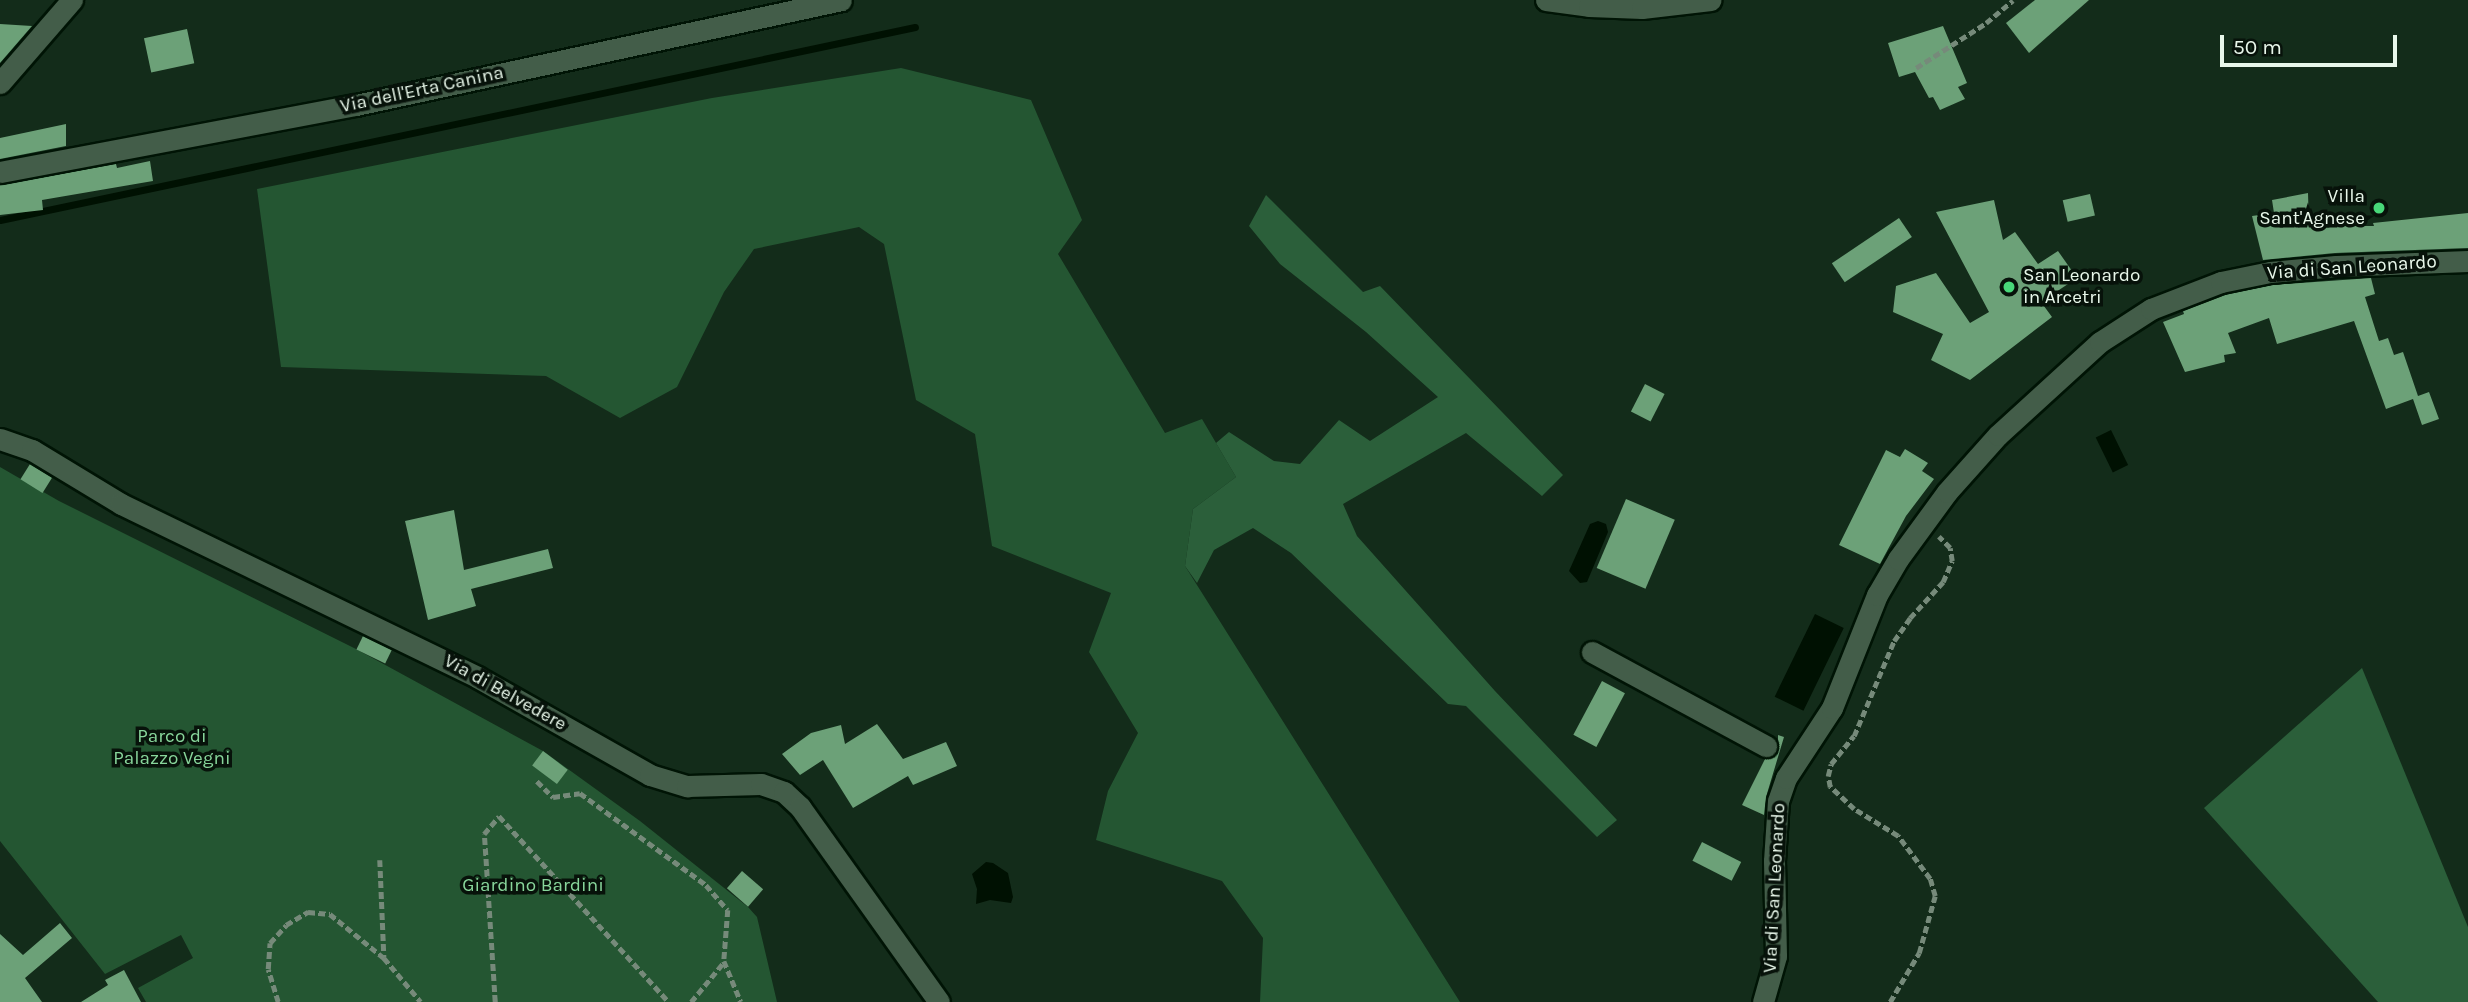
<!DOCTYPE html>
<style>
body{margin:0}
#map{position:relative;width:2468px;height:1002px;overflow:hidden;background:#132c1a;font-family:Karla,sans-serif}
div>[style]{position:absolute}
.green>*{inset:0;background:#245632}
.forest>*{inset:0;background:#2b5f3a}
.water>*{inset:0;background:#001102;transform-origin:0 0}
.stream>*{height:7px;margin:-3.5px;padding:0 3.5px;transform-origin:3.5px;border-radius:3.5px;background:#001102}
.building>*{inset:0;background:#6ca178;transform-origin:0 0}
.path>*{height:4.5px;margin-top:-2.25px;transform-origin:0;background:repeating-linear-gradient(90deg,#768a7a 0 7px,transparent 0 10.5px)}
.roads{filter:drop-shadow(2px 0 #001405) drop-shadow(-2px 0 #001405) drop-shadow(0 2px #001405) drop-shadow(0 -2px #001405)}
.minor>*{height:21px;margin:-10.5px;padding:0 10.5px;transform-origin:10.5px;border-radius:10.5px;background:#435d49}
.dots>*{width:19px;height:19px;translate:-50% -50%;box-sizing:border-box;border:4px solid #07120a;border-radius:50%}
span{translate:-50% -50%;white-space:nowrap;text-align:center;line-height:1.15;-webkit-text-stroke:7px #07120a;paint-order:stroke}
.street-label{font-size:19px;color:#e8f7ea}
.poi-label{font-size:19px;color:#e8f7ea}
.right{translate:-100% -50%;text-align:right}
.left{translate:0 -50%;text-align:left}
.park-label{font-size:19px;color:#88d69b}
.scale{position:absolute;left:2220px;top:35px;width:177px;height:32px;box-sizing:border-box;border:4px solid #e8f7ea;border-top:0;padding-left:9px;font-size:21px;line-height:24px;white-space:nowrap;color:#e8f7ea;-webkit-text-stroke:5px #07120a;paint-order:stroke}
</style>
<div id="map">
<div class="green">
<div style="clip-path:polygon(901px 68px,1031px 100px,1082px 220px,1058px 254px,1165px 433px,1202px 419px,1236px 477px,1193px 509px,1185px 566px,1460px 1002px,1260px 1002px,1263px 938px,1222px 881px,1096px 840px,1108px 791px,1138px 733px,1089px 652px,1111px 593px,992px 546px,975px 434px,916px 400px,884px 244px,859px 227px,754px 249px,724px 292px,677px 387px,620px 418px,546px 376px,281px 367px,257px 189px,712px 98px)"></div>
<div style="clip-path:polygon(0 467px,59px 501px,356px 649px,543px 751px,640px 821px,748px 907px,757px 917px,777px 1002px,146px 1002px,138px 988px,193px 958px,181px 935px,105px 974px,0 841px)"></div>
</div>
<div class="forest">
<div style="clip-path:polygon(1266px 195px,1363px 292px,1380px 286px,1563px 475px,1542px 496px,1466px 433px,1343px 504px,1357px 536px,1495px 691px,1617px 820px,1597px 837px,1466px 706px,1448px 704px,1291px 553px,1253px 528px,1214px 550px,1197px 583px,1185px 566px,1193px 509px,1236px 477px,1216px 443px,1229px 432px,1274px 461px,1300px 464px,1339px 420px,1370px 441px,1438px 397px,1366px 332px,1280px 264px,1249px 226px)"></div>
<div style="clip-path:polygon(2362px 668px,2468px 927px,2468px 1002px,2378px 1002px,2204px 808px)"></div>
</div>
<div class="water">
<div style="left:2111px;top:430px;width:39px;height:17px;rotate:64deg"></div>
<div style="clip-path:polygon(1598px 521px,1606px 524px,1608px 532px,1587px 582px,1580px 583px,1569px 571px,1590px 524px)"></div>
<div style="left:1815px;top:614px;width:32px;height:92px;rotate:26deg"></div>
<div style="clip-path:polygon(986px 862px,993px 863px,1008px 873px,1013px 897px,1011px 903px,990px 900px,976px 904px,977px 889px,972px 874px)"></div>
</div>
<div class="stream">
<div style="left:0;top:220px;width:935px;rotate:-11.91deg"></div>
</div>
<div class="building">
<div style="clip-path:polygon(2035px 0,2089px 0,2029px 53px,2006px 23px)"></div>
<div style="clip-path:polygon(0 24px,32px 26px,0 63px)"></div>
<div style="clip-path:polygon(1943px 26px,1967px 83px,1958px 87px,1965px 99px,1940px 110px,1933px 97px,1929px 98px,1915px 72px,1899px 77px,1888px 43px)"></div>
<div style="left:187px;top:29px;width:35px;height:44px;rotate:78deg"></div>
<div style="clip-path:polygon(66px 124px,66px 146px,0 159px,0 138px)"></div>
<div style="clip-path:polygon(150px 161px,153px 181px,42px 200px,43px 210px,0 215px,0 185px,116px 164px,117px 168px)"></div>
<div style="clip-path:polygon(2308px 193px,2309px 226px,2374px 226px,2373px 223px,2468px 213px,2468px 248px,2335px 253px,2263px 260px,2252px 216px,2274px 213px,2272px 200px)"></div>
<div style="left:2090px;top:194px;width:22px;height:28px;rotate:77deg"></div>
<div style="clip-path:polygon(1994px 200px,2003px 240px,2015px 232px,2038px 264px,2058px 251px,2077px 278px,2041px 302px,2052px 317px,1970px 380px,1931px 360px,1943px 334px,1893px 312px,1896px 286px,1936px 273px,1970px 323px,1989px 312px,1936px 212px)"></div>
<div style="left:1899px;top:218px;width:23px;height:81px;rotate:56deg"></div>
<div style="clip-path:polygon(2371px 278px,2375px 294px,2365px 297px,2379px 341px,2388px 338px,2394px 355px,2403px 352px,2418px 396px,2429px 392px,2439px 419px,2422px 425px,2413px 399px,2386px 409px,2354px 321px,2277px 344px,2269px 318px,2228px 333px,2236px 353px,2224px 355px,2225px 362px,2185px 372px,2163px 322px,2184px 314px,2183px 311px,2225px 295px,2272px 285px)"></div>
<div style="left:1645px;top:384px;width:22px;height:31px;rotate:27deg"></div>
<div style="clip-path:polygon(1905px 449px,1928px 463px,1922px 471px,1934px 479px,1906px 516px,1880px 564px,1839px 545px,1886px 450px,1900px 457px)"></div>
<div style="left:30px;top:464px;width:26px;height:18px;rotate:32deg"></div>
<div style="left:1626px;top:499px;width:53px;height:75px;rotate:23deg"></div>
<div style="clip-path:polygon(454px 510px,464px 570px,548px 549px,553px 568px,471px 589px,476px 606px,428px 620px,405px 521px)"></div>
<div style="left:363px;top:636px;width:32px;height:15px;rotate:26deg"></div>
<div style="left:1602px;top:681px;width:26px;height:61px;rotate:28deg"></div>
<div style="clip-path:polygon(877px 724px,903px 759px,946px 742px,957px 766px,913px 785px,908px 776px,853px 808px,823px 760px,800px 775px,782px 754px,811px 733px,841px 725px,845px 744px)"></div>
<div style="clip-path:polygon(1778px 735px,1784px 737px,1766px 797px,1764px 815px,1742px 805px,1765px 759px,1778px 752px)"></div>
<div style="left:543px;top:751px;width:31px;height:18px;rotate:37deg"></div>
<div style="left:1702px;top:842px;width:44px;height:21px;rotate:27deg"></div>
<div style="left:742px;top:871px;width:28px;height:23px;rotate:41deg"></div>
<div style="clip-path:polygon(60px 923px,72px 938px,25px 978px,42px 1002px,0 1002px,0 934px,23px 955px)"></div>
<div style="clip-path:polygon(124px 970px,141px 1002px,81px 1002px,108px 985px,105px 980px)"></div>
</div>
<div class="path">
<div style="left:1916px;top:68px;width:83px;rotate:-32.7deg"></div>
<div style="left:1986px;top:23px;width:35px;rotate:-40deg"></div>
<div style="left:537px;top:781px;width:23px;rotate:45deg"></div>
<div style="left:553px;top:797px;width:27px;rotate:-8deg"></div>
<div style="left:580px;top:793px;width:156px;rotate:36.1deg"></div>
<div style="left:706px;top:885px;width:33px;rotate:49deg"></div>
<div style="left:728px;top:910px;width:51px;rotate:94.5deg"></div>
<div style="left:724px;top:961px;width:44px;rotate:67.5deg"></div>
<div style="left:380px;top:860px;width:97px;rotate:87.6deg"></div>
<div style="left:278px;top:1002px;width:34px;rotate:-107deg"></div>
<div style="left:268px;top:969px;width:26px;rotate:-86deg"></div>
<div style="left:270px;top:943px;width:24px;rotate:-48deg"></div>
<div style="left:286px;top:925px;width:26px;rotate:-31deg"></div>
<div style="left:308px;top:912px;width:22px;rotate:5deg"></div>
<div style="left:330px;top:914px;width:70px;rotate:39.2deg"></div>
<div style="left:384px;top:958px;width:57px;rotate:49.9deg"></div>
<div style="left:495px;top:1002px;width:168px;rotate:-93.7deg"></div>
<div style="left:484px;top:834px;width:23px;rotate:-50deg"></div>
<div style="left:499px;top:816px;width:252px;rotate:47.6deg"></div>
<div style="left:691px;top:1002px;width:52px;rotate:-50.5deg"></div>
<div style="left:1890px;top:1002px;width:57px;rotate:-59.4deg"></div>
<div style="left:1919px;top:953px;width:59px;rotate:-74.3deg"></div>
<div style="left:1935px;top:896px;width:18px;rotate:-106deg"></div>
<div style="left:1930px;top:879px;width:54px;rotate:-126.7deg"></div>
<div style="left:1898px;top:836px;width:52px;rotate:-148.5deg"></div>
<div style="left:1854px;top:809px;width:33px;rotate:-137deg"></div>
<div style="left:1830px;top:787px;width:11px;rotate:-100deg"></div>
<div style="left:1828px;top:776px;width:12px;rotate:-76deg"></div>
<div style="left:1831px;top:764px;width:36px;rotate:-51deg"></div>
<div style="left:1854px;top:736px;width:103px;rotate:-67.2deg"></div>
<div style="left:1894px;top:641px;width:28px;rotate:-55deg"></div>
<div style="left:1910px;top:618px;width:49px;rotate:-47.5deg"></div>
<div style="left:1943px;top:582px;width:23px;rotate:-67deg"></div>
<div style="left:1952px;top:561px;width:13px;rotate:-99deg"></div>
<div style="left:1950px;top:548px;width:16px;rotate:-135deg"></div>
</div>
<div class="roads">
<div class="minor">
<div style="left:1546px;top:0;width:43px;rotate:7.9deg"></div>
<div style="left:1589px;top:6px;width:53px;rotate:2.2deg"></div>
<div style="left:1642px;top:8px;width:69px;rotate:-6.6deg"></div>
<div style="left:0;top:83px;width:110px;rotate:-49.1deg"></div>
<div style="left:0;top:172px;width:362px;rotate:-10.7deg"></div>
<div style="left:356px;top:105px;width:496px;rotate:-12.2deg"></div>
<div style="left:0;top:439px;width:34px;rotate:19deg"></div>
<div style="left:32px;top:450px;width:104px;rotate:31.2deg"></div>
<div style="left:121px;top:504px;width:396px;rotate:25.9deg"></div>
<div style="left:477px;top:677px;width:199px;rotate:29.5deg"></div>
<div style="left:650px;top:775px;width:39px;rotate:17deg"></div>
<div style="left:687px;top:786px;width:74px;rotate:-1.5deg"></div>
<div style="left:761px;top:784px;width:24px;rotate:19deg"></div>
<div style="left:784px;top:792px;width:22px;rotate:43deg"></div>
<div style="left:800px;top:807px;width:239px;rotate:54.5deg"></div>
<div style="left:1592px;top:652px;width:198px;rotate:28.4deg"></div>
<div style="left:1763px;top:1002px;width:48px;rotate:-74.2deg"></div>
<div style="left:1776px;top:956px;width:95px;rotate:-91.2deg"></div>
<div style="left:1774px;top:861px;width:60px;rotate:-86.2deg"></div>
<div style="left:1778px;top:801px;width:24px;rotate:-71deg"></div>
<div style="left:1786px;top:778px;width:84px;rotate:-56.7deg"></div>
<div style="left:1832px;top:708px;width:122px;rotate:-68.3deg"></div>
<div style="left:1877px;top:595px;width:42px;rotate:-59.7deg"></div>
<div style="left:1898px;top:559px;width:83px;rotate:-53.8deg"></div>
<div style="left:1947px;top:492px;width:76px;rotate:-48.2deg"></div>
<div style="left:1998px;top:435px;width:138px;rotate:-42.4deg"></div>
<div style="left:2100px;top:342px;width:61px;rotate:-32.9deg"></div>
<div style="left:2151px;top:309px;width:75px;rotate:-21.1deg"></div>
<div style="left:2221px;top:282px;width:50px;rotate:-11.5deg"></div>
<div style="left:2270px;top:272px;width:66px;rotate:-5.2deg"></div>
<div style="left:2336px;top:266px;width:132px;rotate:-2.2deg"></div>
</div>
</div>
<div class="dots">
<div style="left:2379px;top:208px;background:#48d779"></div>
<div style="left:2009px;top:287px;background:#48d779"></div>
</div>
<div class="street-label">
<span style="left:422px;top:90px;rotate:-12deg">Via dell'Erta Canina</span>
<span style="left:2352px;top:268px;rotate:-4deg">Via di San Leonardo</span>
<span style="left:505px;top:693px;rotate:29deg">Via di Belvedere</span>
<span style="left:1775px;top:888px;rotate:-87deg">Via di San Leonardo</span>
</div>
<div class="poi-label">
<span class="right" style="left:2365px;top:208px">Villa<br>Sant'Agnese</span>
<span class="left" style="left:2023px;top:287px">San Leonardo<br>in Arcetri</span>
</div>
<div class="park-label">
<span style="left:172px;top:748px">Parco di<br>Palazzo Vegni</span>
<span style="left:533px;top:886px">Giardino Bardini</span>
</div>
<div class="scale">50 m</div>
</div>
